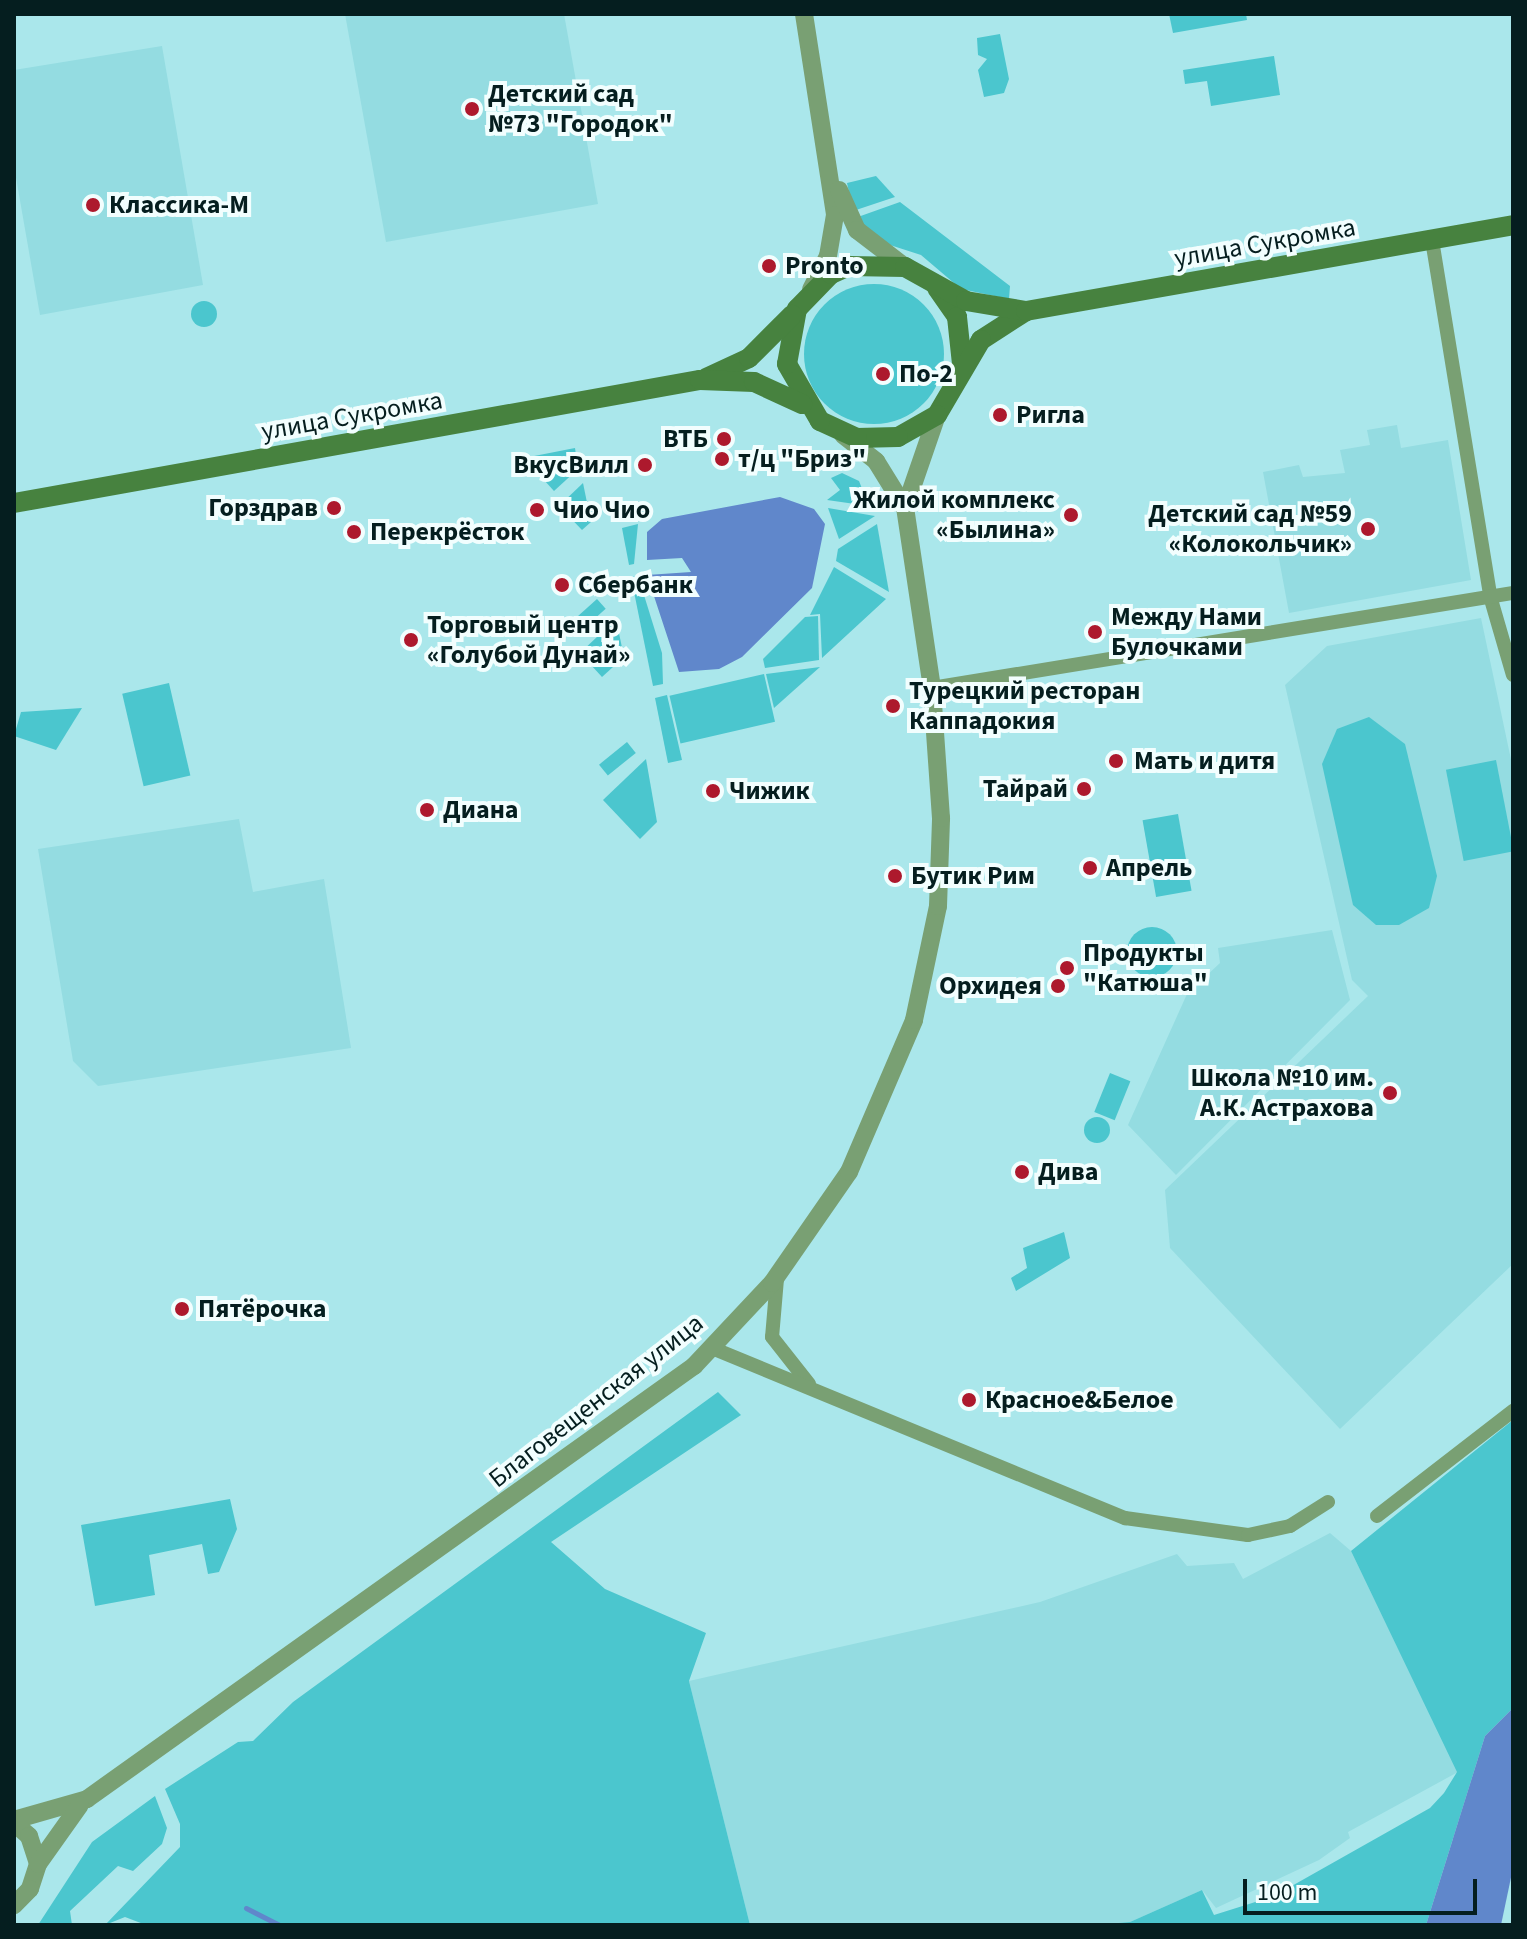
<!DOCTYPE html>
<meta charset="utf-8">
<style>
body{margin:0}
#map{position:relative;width:1527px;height:1939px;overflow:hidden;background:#aae7eb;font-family:"Source Sans 3",sans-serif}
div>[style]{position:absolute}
.built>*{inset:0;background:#94dce1}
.green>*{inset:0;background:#4bc6ce;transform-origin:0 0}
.round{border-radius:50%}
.water>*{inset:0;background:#6087cb}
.stream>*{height:5px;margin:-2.5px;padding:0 2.5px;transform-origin:2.5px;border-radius:2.5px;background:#6087cb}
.minor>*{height:14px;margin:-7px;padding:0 7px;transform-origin:7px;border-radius:7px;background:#79a073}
.tertiary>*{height:18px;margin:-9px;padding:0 9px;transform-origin:9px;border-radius:9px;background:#79a073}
.secondary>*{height:20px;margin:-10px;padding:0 10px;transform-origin:10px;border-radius:10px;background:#47823f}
.dots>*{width:22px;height:22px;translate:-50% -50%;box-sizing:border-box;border:4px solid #f2fefe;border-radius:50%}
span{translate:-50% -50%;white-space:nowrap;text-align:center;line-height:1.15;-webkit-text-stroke:8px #f2fefe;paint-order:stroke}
.poi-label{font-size:26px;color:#051e1f;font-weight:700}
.left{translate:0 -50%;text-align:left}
.right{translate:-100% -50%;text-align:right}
.street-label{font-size:26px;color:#051e1f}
.frame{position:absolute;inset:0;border:16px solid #051e1f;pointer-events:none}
.scale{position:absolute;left:1243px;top:1879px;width:234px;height:36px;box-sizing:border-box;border:4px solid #051e1f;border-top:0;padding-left:10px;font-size:24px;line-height:28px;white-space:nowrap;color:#051e1f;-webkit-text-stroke:6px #f2fefe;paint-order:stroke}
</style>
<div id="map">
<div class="built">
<div style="clip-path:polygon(345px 14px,564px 14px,598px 204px,386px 242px)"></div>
<div style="clip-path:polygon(162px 46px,203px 285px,40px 315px,14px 166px,14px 70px)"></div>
<div style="clip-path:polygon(1397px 425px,1401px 448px,1448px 440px,1471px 580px,1289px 613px,1263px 472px,1299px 465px,1303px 477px,1345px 473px,1340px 450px,1370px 445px,1367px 430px)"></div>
<div style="clip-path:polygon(1481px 618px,1513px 769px,1513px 1264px,1340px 1429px,1170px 1248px,1165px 1190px,1368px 996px,1352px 980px,1285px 685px,1327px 646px)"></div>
<div style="clip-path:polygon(239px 819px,253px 892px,324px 879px,351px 1048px,98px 1086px,73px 1061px,38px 849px)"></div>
<div style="clip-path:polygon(1332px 930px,1350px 1000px,1176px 1175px,1128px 1125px,1187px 994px,1220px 963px,1218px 948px)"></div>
<div style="clip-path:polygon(1330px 1533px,1351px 1551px,1458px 1772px,1348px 1832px,1350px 1838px,1319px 1860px,1216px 1908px,1202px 1890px,1130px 1922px,1095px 1925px,750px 1925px,689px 1681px,1040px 1602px,1177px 1554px,1187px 1566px,1234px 1563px,1243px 1579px)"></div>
</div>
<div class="green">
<div style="clip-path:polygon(1169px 14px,1246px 14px,1247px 20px,1173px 33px)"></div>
<div style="clip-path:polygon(1000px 34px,1009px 79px,1004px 93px,984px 97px,978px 70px,987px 59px,978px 55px,977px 38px)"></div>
<div style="clip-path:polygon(1274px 56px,1280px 95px,1211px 106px,1207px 81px,1185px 84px,1183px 70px)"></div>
<div style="clip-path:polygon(876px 176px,895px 197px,853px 211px,847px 183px)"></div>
<div style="clip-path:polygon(900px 202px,1010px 286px,1009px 299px,961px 289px,921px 255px,890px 245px,855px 218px)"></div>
<div class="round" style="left:804px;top:284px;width:140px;height:140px"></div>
<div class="round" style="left:191px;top:301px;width:26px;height:26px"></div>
<div style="clip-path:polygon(575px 448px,578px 469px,554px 491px,524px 458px)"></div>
<div style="clip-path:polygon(842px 473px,859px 481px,869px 506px,827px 500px,840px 490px,831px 478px)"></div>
<div style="clip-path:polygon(583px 483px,591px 522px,582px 530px,559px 506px)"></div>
<div style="clip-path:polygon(828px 508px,875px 516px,839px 539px)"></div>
<div style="clip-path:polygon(638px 524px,634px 564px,629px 565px,622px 528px)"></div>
<div style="clip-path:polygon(877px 524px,889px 592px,836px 561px,838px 549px)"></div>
<div style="clip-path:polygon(834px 567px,886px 599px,822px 658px,820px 614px,810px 615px)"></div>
<div style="clip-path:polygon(638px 576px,662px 653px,663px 684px,653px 686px,631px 577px)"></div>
<div style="left:597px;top:599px;width:13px;height:36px;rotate:48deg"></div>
<div style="clip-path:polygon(818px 616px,819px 660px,765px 668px,763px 659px,805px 617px)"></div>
<div style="clip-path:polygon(616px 619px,624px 657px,602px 677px,580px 653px)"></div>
<div style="clip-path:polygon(820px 667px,774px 708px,766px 674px)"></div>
<div style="left:764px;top:674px;width:49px;height:97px;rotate:77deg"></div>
<div style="left:169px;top:683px;width:95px;height:48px;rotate:77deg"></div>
<div style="clip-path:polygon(667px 695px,682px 760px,668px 763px,655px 698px)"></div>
<div style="clip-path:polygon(82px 708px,56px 750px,14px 736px,21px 712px)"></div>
<div style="clip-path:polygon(1369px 717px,1405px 744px,1437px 876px,1429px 908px,1399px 925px,1376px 925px,1353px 905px,1322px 764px,1337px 729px)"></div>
<div style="left:627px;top:742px;width:14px;height:36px;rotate:51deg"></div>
<div style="clip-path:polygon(646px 759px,657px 822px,640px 839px,603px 800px)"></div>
<div style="left:1496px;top:760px;width:93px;height:51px;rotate:79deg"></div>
<div style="left:1178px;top:814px;width:78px;height:36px;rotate:80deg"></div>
<div class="round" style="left:1127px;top:927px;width:50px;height:50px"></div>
<div style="left:1110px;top:1073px;width:22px;height:42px;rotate:22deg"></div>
<div class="round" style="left:1084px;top:1117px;width:26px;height:26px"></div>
<div style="clip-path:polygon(1064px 1232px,1070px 1258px,1016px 1291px,1011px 1278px,1027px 1268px,1023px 1248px)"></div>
<div style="clip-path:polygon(718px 1392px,741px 1415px,551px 1542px,605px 1589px,706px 1633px,689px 1681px,750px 1925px,146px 1925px,125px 1917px,105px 1925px,180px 1847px,180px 1824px,165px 1789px,238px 1742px,253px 1741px,293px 1702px)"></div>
<div style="clip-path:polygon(1513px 1420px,1513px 1708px,1485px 1736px,1426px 1925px,1095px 1925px,1130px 1922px,1202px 1890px,1214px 1915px,1274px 1896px,1430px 1808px,1444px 1793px,1457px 1772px,1351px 1551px)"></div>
<div style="clip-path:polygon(230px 1499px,237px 1529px,219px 1572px,208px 1574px,202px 1544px,149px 1555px,155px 1595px,95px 1606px,81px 1525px)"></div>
<div style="clip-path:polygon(155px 1796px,167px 1828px,162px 1844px,133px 1871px,118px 1866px,70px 1911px,72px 1925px,38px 1925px,92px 1842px)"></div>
</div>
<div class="water">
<div style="clip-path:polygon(780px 497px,814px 509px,825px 524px,812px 588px,742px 657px,719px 669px,679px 672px,647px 575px,691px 572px,682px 558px,647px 560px,647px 532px,662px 519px)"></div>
<div style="clip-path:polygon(1513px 1708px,1513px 1868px,1501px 1925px,1426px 1925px,1485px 1736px)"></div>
</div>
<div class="stream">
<div style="left:246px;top:1908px;width:37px;rotate:27deg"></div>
</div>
<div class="minor">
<div style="left:1432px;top:240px;width:361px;rotate:80.7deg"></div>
<div style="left:1490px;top:596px;width:82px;rotate:73.8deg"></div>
<div style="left:932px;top:688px;width:589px;rotate:-9.29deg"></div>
<div style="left:777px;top:1279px;width:58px;rotate:94.9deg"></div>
<div style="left:772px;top:1337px;width:60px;rotate:51.8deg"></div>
<div style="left:712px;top:1348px;width:447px;rotate:22.4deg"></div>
<div style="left:1125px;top:1518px;width:124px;rotate:7.9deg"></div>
<div style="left:1248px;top:1535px;width:43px;rotate:-12.1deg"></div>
<div style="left:1290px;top:1526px;width:45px;rotate:-32.3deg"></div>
<div style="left:1377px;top:1516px;width:172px;rotate:-37.7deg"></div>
</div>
<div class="tertiary">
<div style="left:804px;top:14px;width:203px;rotate:81.2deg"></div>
<div style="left:835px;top:215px;width:42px;rotate:99.7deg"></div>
<div style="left:828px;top:256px;width:37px;rotate:117deg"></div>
<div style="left:839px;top:190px;width:44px;rotate:65.8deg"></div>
<div style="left:857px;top:230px;width:61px;rotate:37.6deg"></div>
<div style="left:905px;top:508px;width:98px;rotate:-71deg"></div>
<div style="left:14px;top:1820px;width:76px;rotate:-16deg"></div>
<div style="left:87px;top:1799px;width:746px;rotate:-35.5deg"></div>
<div style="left:694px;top:1366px;width:114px;rotate:-46.8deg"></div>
<div style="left:772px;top:1283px;width:135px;rotate:-55.3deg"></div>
<div style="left:849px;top:1172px;width:165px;rotate:-66.8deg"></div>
<div style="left:914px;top:1020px;width:116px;rotate:-78.1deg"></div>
<div style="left:938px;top:906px;width:88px;rotate:-88deg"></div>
<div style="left:941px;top:818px;width:130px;rotate:-94deg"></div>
<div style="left:932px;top:688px;width:182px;rotate:-98.5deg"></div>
<div style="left:905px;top:508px;width:55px;rotate:-121.7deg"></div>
<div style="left:876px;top:461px;width:42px;rotate:-141.8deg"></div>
<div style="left:14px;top:1823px;width:20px;rotate:41deg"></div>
<div style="left:29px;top:1836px;width:29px;rotate:72deg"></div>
<div style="left:38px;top:1864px;width:26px;rotate:108deg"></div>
<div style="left:30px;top:1889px;width:23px;rotate:135deg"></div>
<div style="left:38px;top:1864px;width:72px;rotate:-54.6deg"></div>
</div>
<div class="secondary">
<div style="left:937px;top:288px;width:35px;rotate:55deg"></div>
<div style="left:957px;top:317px;width:47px;rotate:83.9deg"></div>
<div style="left:1026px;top:311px;width:54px;rotate:147.2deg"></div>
<div style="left:981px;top:340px;width:87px;rotate:120.4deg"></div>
<div style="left:937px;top:415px;width:45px;rotate:150.6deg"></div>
<div style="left:898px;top:437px;width:41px;rotate:178.6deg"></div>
<div style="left:857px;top:438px;width:41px;rotate:-155.3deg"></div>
<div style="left:820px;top:421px;width:66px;rotate:-120.1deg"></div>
<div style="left:787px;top:364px;width:56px;rotate:-79.7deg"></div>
<div style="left:797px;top:309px;width:49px;rotate:-45.8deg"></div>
<div style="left:831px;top:274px;width:20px;rotate:-24deg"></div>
<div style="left:849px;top:266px;width:56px;rotate:1deg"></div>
<div style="left:905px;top:267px;width:70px;rotate:29.1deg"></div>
<div style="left:966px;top:301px;width:61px;rotate:9.5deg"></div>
<div style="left:1026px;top:311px;width:495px;rotate:-10deg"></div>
<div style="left:706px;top:378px;width:47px;rotate:-24.9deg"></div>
<div style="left:749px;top:358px;width:61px;rotate:-45deg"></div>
<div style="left:14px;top:503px;width:697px;rotate:-10.17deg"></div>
<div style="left:700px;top:380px;width:54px;rotate:2.1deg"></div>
<div style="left:754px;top:382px;width:53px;rotate:24.6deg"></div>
</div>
<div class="dots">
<div style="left:472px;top:109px;background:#ad192d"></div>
<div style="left:93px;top:205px;background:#ad192d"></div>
<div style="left:769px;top:266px;background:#ad192d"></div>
<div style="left:883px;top:374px;background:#ad192d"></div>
<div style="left:1000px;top:415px;background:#ad192d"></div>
<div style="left:724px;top:439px;background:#ad192d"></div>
<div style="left:722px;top:459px;background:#ad192d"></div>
<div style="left:645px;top:465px;background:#ad192d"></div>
<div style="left:334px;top:508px;background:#ad192d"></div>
<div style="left:537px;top:510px;background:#ad192d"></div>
<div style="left:1071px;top:515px;background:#ad192d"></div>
<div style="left:1368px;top:529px;background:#ad192d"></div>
<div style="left:354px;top:532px;background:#ad192d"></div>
<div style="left:562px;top:585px;background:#ad192d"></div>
<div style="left:1095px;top:632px;background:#ad192d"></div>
<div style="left:411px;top:640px;background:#ad192d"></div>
<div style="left:893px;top:706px;background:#ad192d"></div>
<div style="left:1116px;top:761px;background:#ad192d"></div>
<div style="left:1084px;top:789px;background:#ad192d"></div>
<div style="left:713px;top:791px;background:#ad192d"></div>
<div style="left:427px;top:810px;background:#ad192d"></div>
<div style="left:1090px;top:868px;background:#ad192d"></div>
<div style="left:895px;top:876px;background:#ad192d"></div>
<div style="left:1067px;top:968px;background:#ad192d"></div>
<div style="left:1058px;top:986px;background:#ad192d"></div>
<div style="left:1390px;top:1093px;background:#ad192d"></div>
<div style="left:1022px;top:1172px;background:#ad192d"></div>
<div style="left:182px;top:1309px;background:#ad192d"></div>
<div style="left:969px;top:1400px;background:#ad192d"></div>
</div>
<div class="poi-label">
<span class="left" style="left:488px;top:109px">Детский сад<br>№73 "Городок"</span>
<span class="left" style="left:109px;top:205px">Классика-М</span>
<span class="left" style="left:785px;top:266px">Pronto</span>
<span class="left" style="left:899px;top:374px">По-2</span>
<span class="left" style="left:1016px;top:415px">Ригла</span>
<span class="right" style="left:708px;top:439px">ВТБ</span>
<span class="left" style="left:738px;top:459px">т/ц "Бриз"</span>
<span class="right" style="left:629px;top:465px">ВкусВилл</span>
<span class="right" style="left:1055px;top:515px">Жилой комплекс<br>«Былина»</span>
<span class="right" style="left:318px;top:508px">Горздрав</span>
<span class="left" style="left:553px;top:510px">Чио Чио</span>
<span class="right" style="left:1352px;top:529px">Детский сад №59<br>«Колокольчик»</span>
<span class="left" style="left:370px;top:532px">Перекрёсток</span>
<span class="left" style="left:578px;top:585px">Сбербанк</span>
<span class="left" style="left:1111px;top:632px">Между Нами<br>Булочками</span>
<span class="left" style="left:427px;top:640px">Торговый центр<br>«Голубой Дунай»</span>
<span class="left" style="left:909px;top:706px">Турецкий ресторан<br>Каппадокия</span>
<span class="left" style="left:1134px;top:761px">Мать и дитя</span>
<span class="right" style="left:1068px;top:789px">Тайрай</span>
<span class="left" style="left:729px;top:791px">Чижик</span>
<span class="left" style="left:443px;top:810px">Диана</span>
<span class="left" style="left:1106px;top:868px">Апрель</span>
<span class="left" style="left:911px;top:876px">Бутик Рим</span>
<span class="left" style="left:1083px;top:968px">Продукты<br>"Катюша"</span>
<span class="right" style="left:1042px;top:986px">Орхидея</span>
<span class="right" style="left:1374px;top:1093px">Школа №10 им.<br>А.К. Астрахова</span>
<span class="left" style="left:1038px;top:1172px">Дива</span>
<span class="left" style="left:198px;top:1309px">Пятёрочка</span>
<span class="left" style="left:985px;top:1400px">Красное&amp;Белое</span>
</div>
<div class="street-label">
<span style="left:1265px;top:243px;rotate:-10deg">улица Сукромка</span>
<span style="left:352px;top:416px;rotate:-10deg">улица Сукромка</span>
<span style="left:596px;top:1401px;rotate:-38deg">Благовещенская улица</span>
</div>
<div class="frame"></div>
<div class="scale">100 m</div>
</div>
